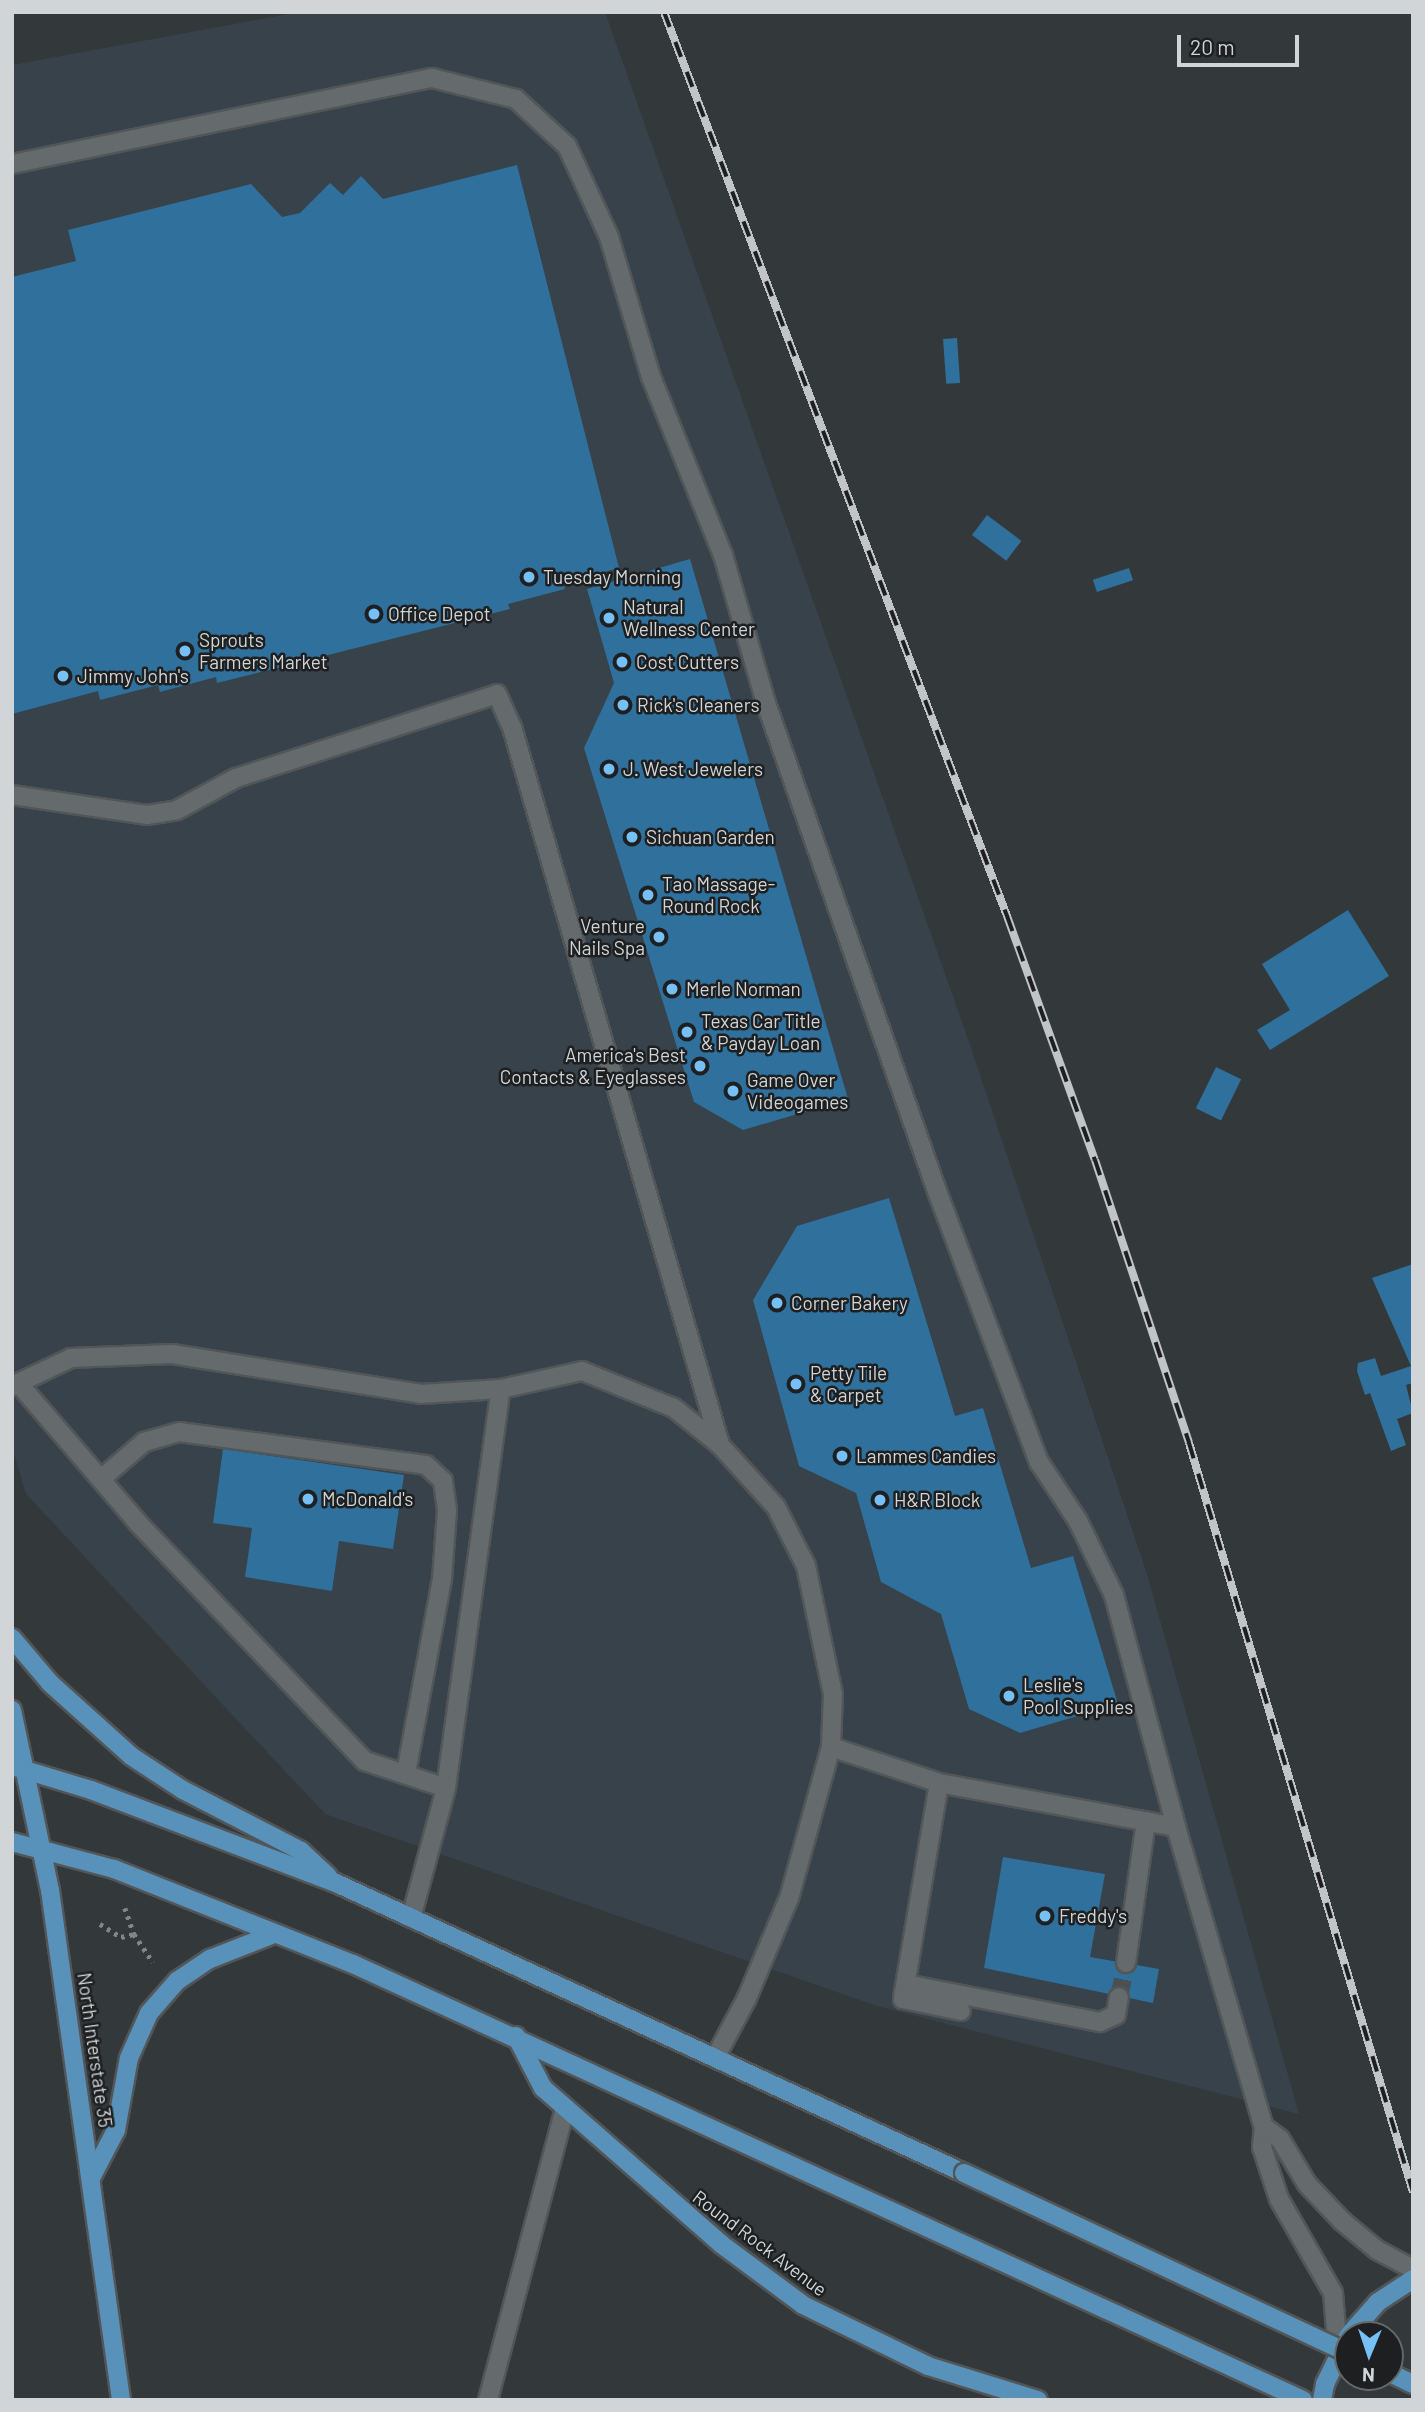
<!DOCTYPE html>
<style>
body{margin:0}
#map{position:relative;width:1425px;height:2412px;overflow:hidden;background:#33383b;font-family:Barlow,sans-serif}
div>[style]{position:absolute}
.built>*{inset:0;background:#38424a}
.building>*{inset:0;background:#2f709c;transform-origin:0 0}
.minor-tunnel>*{height:18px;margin-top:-9px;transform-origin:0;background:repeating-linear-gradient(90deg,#4b5052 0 18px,transparent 0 27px)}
.path>*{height:4.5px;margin-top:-2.25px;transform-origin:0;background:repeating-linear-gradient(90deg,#828688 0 3.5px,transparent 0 8.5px)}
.roads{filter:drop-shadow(2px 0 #525658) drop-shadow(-2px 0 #525658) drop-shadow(0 2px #525658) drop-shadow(0 -2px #525658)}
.minor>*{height:18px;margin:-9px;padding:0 9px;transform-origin:9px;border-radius:9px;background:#656a6d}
.major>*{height:18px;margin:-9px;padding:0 9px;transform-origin:9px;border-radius:9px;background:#5892ba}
.rail>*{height:8px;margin-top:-4px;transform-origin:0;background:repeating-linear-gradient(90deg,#1d1f20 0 16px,#c2c5c7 0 32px);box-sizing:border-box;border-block:2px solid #c2c5c7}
.bridges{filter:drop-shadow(2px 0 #525658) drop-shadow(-2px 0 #525658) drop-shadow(0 2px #525658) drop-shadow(0 -2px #525658)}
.major-bridge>*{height:18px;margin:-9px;padding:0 9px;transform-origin:9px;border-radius:9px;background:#5892ba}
.dots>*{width:19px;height:19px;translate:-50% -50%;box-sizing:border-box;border:4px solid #1d1f20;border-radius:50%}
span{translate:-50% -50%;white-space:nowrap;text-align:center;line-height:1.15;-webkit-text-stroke:5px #1d1f20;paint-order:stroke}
.poi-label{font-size:19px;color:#d2d5d7}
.left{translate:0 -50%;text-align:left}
.right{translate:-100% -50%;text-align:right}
.street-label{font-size:19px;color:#d2d5d7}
.frame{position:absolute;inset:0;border:14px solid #d2d5d7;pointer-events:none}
.north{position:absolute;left:1334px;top:2321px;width:70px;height:70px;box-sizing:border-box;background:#1d1f20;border:2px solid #656869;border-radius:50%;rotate:182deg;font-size:19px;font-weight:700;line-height:28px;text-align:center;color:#d2d5d7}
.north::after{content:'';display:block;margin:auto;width:24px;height:32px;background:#76c0f6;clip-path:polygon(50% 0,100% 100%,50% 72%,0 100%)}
.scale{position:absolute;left:1177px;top:35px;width:122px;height:32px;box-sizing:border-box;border:4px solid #d2d5d7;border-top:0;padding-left:9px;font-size:21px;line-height:24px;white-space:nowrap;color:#d2d5d7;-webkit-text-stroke:5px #1d1f20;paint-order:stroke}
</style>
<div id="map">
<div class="built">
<div style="clip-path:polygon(299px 12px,605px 12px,966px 1033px,1147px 1574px,1299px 2114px,877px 2006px,325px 1814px,26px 1494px,12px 1447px,12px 65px)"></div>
</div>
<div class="building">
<div style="clip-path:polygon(517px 165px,619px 568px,563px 583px,565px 589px,508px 604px,510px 609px,217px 683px,216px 677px,160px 692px,158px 685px,100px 700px,98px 691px,12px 714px,12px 277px,76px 261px,68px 230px,251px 184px,282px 217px,300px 213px,330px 183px,343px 195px,361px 176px,383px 199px)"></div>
<div style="left:957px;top:338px;width:45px;height:14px;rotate:86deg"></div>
<div style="left:987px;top:515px;width:43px;height:25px;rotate:37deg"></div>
<div style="clip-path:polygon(690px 559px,848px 1099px,743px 1130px,694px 1102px,584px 748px,614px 683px,587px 589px)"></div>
<div style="left:1129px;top:568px;width:13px;height:38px;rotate:72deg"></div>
<div style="clip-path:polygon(1348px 910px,1389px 976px,1270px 1050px,1257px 1030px,1290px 1010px,1262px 964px)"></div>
<div style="left:1216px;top:1067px;width:28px;height:46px;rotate:26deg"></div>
<div style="clip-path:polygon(889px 1198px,955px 1416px,983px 1408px,1031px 1568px,1073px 1556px,1118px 1704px,1020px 1733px,969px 1709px,941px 1614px,881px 1582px,856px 1493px,799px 1466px,753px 1300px,797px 1226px)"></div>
<div style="clip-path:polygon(1413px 1264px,1413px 1383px,1406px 1385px,1413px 1413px,1397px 1419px,1406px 1445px,1391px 1451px,1370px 1393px,1365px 1395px,1357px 1371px,1358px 1363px,1375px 1358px,1381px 1376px,1411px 1366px,1372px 1278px)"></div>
<div style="clip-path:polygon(223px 1449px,404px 1475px,393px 1549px,339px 1541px,332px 1591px,245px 1577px,252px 1528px,213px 1523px)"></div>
<div style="clip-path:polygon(1003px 1857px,1105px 1874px,1090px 1957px,1159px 1969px,1153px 2003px,984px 1968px)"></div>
</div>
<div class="minor-tunnel">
<div style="left:1119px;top:1997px;width:35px;rotate:-78deg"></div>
</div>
<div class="path">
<div style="left:125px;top:1908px;width:28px;rotate:71deg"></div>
<div style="left:100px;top:1924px;width:25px;rotate:32deg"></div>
<div style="left:121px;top:1937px;width:13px;rotate:-13deg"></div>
<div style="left:134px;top:1934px;width:34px;rotate:56deg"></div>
</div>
<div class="roads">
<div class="minor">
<div style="left:12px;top:164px;width:429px;rotate:-11.6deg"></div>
<div style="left:432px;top:78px;width:87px;rotate:14deg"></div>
<div style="left:516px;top:99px;width:69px;rotate:42.7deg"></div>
<div style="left:567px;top:146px;width:100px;rotate:65.2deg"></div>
<div style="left:609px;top:237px;width:146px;rotate:73.3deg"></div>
<div style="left:651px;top:377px;width:192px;rotate:68deg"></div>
<div style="left:723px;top:555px;width:154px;rotate:73.8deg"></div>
<div style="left:766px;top:703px;width:517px;rotate:70.69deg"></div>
<div style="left:937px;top:1191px;width:290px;rotate:69.4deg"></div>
<div style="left:1039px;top:1462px;width:71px;rotate:56.5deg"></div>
<div style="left:1078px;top:1521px;width:82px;rotate:64.1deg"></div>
<div style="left:1114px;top:1595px;width:240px;rotate:75deg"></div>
<div style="left:12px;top:795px;width:136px;rotate:8.4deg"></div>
<div style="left:147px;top:815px;width:30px;rotate:-9deg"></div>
<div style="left:177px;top:810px;width:67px;rotate:-28.5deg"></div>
<div style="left:236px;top:778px;width:274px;rotate:-17.8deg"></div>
<div style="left:497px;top:694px;width:36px;rotate:66deg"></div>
<div style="left:512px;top:727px;width:748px;rotate:73.84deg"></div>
<div style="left:19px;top:1384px;width:183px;rotate:49.4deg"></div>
<div style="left:138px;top:1523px;width:329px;rotate:46.4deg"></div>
<div style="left:365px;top:1761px;width:85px;rotate:18.4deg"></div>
<div style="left:12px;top:1386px;width:65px;rotate:-25.4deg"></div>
<div style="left:71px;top:1358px;width:101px;rotate:-2.3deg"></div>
<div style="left:172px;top:1354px;width:252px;rotate:9.1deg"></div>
<div style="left:421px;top:1394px;width:80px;rotate:-3.6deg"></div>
<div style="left:501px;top:1389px;width:83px;rotate:-12.5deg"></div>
<div style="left:582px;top:1371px;width:99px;rotate:21.9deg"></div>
<div style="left:674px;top:1408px;width:59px;rotate:38.8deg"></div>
<div style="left:720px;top:1445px;width:84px;rotate:47.9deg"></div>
<div style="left:776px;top:1507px;width:66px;rotate:63deg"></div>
<div style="left:806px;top:1566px;width:131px;rotate:78.1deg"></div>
<div style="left:833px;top:1694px;width:53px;rotate:92.2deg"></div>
<div style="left:831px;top:1747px;width:157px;rotate:105.5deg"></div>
<div style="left:789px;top:1898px;width:108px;rotate:112.8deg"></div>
<div style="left:747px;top:1998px;width:68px;rotate:118.1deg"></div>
<div style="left:101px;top:1479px;width:57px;rotate:-40.7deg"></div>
<div style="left:144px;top:1442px;width:36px;rotate:-16deg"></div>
<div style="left:179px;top:1432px;width:249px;rotate:7.6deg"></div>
<div style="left:426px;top:1465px;width:23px;rotate:43deg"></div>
<div style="left:443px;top:1481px;width:29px;rotate:82deg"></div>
<div style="left:447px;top:1510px;width:69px;rotate:94.1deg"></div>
<div style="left:442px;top:1579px;width:197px;rotate:100.5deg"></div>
<div style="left:831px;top:1747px;width:114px;rotate:18.4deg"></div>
<div style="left:939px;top:1783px;width:241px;rotate:10.5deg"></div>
<div style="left:1176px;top:1827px;width:313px;rotate:73.7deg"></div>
<div style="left:1264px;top:2127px;width:20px;rotate:96deg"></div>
<div style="left:1262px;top:2147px;width:55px;rotate:71.9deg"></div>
<div style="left:1279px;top:2199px;width:108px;rotate:60.1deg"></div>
<div style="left:1333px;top:2293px;width:60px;rotate:85.2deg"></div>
<div style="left:939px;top:1783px;width:219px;rotate:99.5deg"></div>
<div style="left:903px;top:1999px;width:59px;rotate:11.7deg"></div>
<div style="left:411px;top:1918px;width:135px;rotate:-74.9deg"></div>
<div style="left:446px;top:1788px;width:403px;rotate:-82.2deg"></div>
<div style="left:1126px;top:1963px;width:143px;rotate:-82deg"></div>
<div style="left:906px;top:1984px;width:198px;rotate:11.1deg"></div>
<div style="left:1100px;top:2022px;width:17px;rotate:-24deg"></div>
<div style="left:1116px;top:2015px;width:18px;rotate:-81deg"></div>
<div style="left:1264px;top:2127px;width:20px;rotate:37deg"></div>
<div style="left:1280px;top:2139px;width:52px;rotate:59deg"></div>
<div style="left:1307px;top:2184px;width:51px;rotate:46.6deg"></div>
<div style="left:1342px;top:2221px;width:45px;rotate:39.6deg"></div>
<div style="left:1377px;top:2250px;width:41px;rotate:27.8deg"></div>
<div style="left:488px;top:2400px;width:302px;rotate:-75.2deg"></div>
</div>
<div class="major">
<div style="left:12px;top:1638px;width:59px;rotate:49.8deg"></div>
<div style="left:50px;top:1683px;width:109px;rotate:42deg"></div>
<div style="left:131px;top:1756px;width:62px;rotate:33.2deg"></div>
<div style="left:183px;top:1790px;width:133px;rotate:27.3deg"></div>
<div style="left:301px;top:1851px;width:37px;rotate:43deg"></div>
<div style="left:12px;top:1710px;width:184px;rotate:78.1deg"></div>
<div style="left:50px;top:1890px;width:515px;rotate:82.07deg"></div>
<div style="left:12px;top:1766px;width:83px;rotate:16.9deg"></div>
<div style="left:91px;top:1790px;width:262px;rotate:20.8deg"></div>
<div style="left:336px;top:1883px;width:692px;rotate:24.79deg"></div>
<div style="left:12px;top:1842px;width:106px;rotate:14.8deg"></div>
<div style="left:114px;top:1869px;width:257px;rotate:21.7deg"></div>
<div style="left:353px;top:1964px;width:1045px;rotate:24.65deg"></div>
<div style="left:516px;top:2036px;width:59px;rotate:62.6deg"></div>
<div style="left:543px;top:2088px;width:237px;rotate:41.2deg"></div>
<div style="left:721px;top:2244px;width:102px;rotate:36.6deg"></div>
<div style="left:803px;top:2305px;width:139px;rotate:26deg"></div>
<div style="left:928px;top:2366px;width:115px;rotate:17.2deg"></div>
<div style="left:92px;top:2176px;width:52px;rotate:-62.4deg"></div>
<div style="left:116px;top:2130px;width:73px;rotate:-79.8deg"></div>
<div style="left:129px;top:2058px;width:49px;rotate:-66deg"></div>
<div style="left:149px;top:2013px;width:43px;rotate:-48.8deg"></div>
<div style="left:177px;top:1981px;width:40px;rotate:-34deg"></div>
<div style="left:210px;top:1959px;width:69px;rotate:-21.3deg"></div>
<div style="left:1349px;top:2335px;width:44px;rotate:-48.7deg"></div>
<div style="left:1378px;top:2302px;width:42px;rotate:-33.3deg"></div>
<div style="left:1390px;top:2373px;width:25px;rotate:26deg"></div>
<div style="left:1322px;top:2400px;width:16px;rotate:-79deg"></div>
<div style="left:1325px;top:2384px;width:52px;rotate:-63.9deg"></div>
</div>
</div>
<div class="rail">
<div style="left:664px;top:12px;width:967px;rotate:69.22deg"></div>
<div style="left:1007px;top:916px;width:259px;rotate:70.2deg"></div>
<div style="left:1095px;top:1160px;width:298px;rotate:71.6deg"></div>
<div style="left:1189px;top:1443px;width:782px;rotate:73.35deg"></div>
</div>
<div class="bridges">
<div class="major-bridge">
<div style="left:964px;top:2173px;width:424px;rotate:25.1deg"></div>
</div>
</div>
<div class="dots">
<div style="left:529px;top:577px;background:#76c0f6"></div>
<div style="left:374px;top:614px;background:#76c0f6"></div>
<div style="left:609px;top:618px;background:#76c0f6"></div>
<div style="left:185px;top:651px;background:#76c0f6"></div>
<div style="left:622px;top:662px;background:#76c0f6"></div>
<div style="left:63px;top:676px;background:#76c0f6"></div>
<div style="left:623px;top:705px;background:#76c0f6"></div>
<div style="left:609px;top:769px;background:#76c0f6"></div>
<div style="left:632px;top:837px;background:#76c0f6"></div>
<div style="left:648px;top:895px;background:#76c0f6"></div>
<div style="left:659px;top:937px;background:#76c0f6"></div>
<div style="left:672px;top:989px;background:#76c0f6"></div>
<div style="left:687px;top:1032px;background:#76c0f6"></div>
<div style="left:700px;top:1066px;background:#76c0f6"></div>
<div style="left:733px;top:1091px;background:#76c0f6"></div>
<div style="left:777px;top:1303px;background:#76c0f6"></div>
<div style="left:796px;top:1384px;background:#76c0f6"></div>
<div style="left:842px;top:1456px;background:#76c0f6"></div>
<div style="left:308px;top:1499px;background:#76c0f6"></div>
<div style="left:880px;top:1500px;background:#76c0f6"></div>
<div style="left:1009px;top:1696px;background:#76c0f6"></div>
<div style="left:1045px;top:1916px;background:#76c0f6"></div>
</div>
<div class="poi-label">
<span class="left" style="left:543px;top:577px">Tuesday Morning</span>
<span class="left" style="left:623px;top:618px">Natural<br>Wellness Center</span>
<span class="left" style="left:388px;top:614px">Office Depot</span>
<span class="left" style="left:199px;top:651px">Sprouts<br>Farmers Market</span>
<span class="left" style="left:636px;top:662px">Cost Cutters</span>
<span class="left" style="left:77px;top:676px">Jimmy John's</span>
<span class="left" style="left:637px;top:705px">Rick's Cleaners</span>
<span class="left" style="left:623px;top:769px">J. West Jewelers</span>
<span class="left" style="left:646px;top:837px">Sichuan Garden</span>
<span class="left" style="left:662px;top:895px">Tao Massage-<br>Round Rock</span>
<span class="right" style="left:645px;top:937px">Venture<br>Nails Spa</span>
<span class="left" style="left:686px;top:989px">Merle Norman</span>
<span class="left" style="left:701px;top:1032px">Texas Car Title<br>&amp; Payday Loan</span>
<span class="right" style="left:686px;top:1066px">America's Best<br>Contacts &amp; Eyeglasses</span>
<span class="left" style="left:747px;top:1091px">Game Over<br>Videogames</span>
<span class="left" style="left:791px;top:1303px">Corner Bakery</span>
<span class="left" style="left:810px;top:1384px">Petty Tile<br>&amp; Carpet</span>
<span class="left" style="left:856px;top:1456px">Lammes Candies</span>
<span class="left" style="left:322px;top:1499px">McDonald's</span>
<span class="left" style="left:894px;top:1500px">H&amp;R Block</span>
<span class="left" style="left:1023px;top:1696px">Leslie's<br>Pool Supplies</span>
<span class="left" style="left:1059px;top:1916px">Freddy's</span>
</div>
<div class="street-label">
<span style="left:95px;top:2050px;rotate:82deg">North Interstate 35</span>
<span style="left:760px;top:2243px;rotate:37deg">Round Rock Avenue</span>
</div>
<div class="frame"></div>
<div class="north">N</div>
<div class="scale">20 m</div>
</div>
